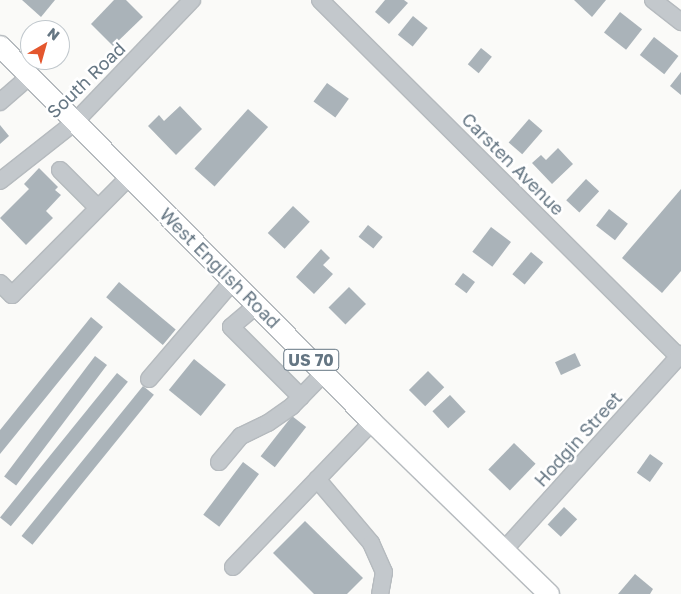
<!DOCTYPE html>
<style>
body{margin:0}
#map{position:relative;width:681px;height:594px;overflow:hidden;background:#fafaf8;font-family:"Golos Text",sans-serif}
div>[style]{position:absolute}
.building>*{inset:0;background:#aab3b9;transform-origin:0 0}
.roads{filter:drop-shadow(1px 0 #b5babe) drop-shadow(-1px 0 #b5babe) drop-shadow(0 1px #b5babe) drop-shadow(0 -1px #b5babe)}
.minor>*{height:16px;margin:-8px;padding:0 8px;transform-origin:8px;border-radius:8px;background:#c3c8cc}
.major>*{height:20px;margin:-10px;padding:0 10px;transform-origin:10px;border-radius:10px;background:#fff}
span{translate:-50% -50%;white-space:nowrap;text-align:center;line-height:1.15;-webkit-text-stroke:5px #fff;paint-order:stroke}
.shield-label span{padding:1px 4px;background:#fff;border:1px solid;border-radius:4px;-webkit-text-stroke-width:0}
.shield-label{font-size:16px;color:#657683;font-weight:700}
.street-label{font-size:18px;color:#657683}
.north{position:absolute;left:20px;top:20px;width:50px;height:50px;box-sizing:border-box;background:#fff;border:1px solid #c1c8cd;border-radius:50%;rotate:38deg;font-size:14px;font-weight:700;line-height:20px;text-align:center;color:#657683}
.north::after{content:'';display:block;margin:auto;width:18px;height:22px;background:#e4572e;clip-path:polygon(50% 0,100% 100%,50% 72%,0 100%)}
</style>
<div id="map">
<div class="building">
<div style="clip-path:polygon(22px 0,55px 0,41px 17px)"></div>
<div style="clip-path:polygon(114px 0,126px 0,143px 17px,113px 46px,91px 24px)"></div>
<div style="clip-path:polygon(385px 0,404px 0,408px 3px,389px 24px,375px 12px)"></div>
<div style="clip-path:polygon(574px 0,606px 0,592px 17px)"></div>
<div style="left:620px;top:12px;width:28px;height:26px;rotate:38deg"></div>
<div style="left:413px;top:16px;width:19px;height:24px;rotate:39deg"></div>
<div style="left:654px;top:37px;width:31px;height:23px;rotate:38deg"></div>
<div style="left:481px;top:48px;width:14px;height:21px;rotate:39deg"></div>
<div style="clip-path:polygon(681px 72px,681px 95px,670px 86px)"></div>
<div style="left:327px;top:83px;width:27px;height:23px;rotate:36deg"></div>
<div style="clip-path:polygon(180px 106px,202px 129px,176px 155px,148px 126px,159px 115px,164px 121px)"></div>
<div style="left:248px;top:109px;width:27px;height:80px;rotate:42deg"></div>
<div style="left:529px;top:119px;width:18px;height:31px;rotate:41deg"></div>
<div style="clip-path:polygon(0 125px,9px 136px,0 144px)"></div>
<div style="clip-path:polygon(558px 148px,573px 164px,552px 184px,532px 163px,541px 155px,546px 160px)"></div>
<div style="clip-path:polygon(39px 168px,58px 187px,55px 190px,61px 195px,46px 211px,53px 218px,26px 245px,0 218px,29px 189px,24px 184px)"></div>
<div style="left:586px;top:179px;width:18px;height:29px;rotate:43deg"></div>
<div style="clip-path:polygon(681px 189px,681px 271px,662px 293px,622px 258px)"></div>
<div style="left:293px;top:206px;width:23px;height:37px;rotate:43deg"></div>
<div style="left:609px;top:209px;width:24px;height:21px;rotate:38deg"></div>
<div style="left:368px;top:225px;width:19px;height:15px;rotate:39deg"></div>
<div style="left:491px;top:227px;width:25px;height:31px;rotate:37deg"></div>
<div style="clip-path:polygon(321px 249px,330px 258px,323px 265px,333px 274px,314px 294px,296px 277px)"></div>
<div style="left:531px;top:252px;width:16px;height:29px;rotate:40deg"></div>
<div style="left:463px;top:273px;width:15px;height:14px;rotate:37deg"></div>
<div style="left:119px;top:282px;width:74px;height:20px;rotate:40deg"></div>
<div style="left:349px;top:287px;width:24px;height:29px;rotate:45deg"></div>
<div style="clip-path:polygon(91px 317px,103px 327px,0 454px,0 430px)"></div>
<div style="left:575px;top:353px;width:14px;height:22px;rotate:65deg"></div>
<div style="left:95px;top:356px;width:15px;height:151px;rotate:37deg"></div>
<div style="left:194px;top:359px;width:41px;height:40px;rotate:39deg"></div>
<div style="left:428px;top:371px;width:23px;height:27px;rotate:45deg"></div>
<div style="left:117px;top:373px;width:14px;height:186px;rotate:39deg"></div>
<div style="left:143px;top:386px;width:14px;height:193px;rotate:39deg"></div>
<div style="left:450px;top:395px;width:23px;height:24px;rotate:47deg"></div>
<div style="left:292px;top:416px;width:18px;height:51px;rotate:38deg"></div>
<div style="left:514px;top:443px;width:30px;height:37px;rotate:44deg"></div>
<div style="left:650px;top:454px;width:16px;height:23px;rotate:35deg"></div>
<div style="left:243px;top:462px;width:20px;height:66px;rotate:37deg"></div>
<div style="left:564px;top:507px;width:18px;height:24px;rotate:43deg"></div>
<div style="clip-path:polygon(305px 521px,363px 578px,347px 594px,314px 594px,273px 553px)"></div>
<div style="clip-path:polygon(635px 574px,653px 589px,650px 594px,618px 594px)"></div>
</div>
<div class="roads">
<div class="minor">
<div style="left:320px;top:0;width:506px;rotate:44.84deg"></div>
<div style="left:653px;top:0;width:36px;rotate:38deg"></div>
<div style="left:0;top:102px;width:40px;rotate:-41deg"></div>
<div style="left:60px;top:170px;width:52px;rotate:45deg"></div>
<div style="left:0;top:181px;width:95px;rotate:-38.2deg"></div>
<div style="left:75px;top:122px;width:169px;rotate:-46.2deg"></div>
<div style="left:0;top:283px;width:17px;rotate:45deg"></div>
<div style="left:12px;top:295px;width:166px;rotate:-45.2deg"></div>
<div style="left:257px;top:305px;width:34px;rotate:140deg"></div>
<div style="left:231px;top:327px;width:99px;rotate:45deg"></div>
<div style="left:149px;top:379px;width:129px;rotate:-49.4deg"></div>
<div style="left:219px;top:462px;width:34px;rotate:-50deg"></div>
<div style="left:241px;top:436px;width:30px;rotate:-26deg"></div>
<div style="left:268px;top:423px;width:29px;rotate:-35deg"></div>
<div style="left:292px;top:406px;width:46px;rotate:-45.9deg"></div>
<div style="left:317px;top:479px;width:84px;rotate:49.8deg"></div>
<div style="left:371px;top:543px;width:32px;rotate:66deg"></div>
<div style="left:384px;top:572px;width:22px;rotate:100deg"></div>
<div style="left:504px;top:550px;width:264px;rotate:-47.9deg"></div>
<div style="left:233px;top:567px;width:201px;rotate:-46.2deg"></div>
</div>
<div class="major">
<div style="left:0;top:46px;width:529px;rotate:45.31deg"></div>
<div style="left:372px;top:422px;width:247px;rotate:44.2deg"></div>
</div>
</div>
<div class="shield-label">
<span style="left:311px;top:360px">US 70</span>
</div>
<div class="street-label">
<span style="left:86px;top:80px;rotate:-44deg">South Road</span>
<span style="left:513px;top:164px;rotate:45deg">Carsten Avenue</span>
<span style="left:220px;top:268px;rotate:45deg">West English Road</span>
<span style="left:578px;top:439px;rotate:-48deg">Hodgin Street</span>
</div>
<div class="north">N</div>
</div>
